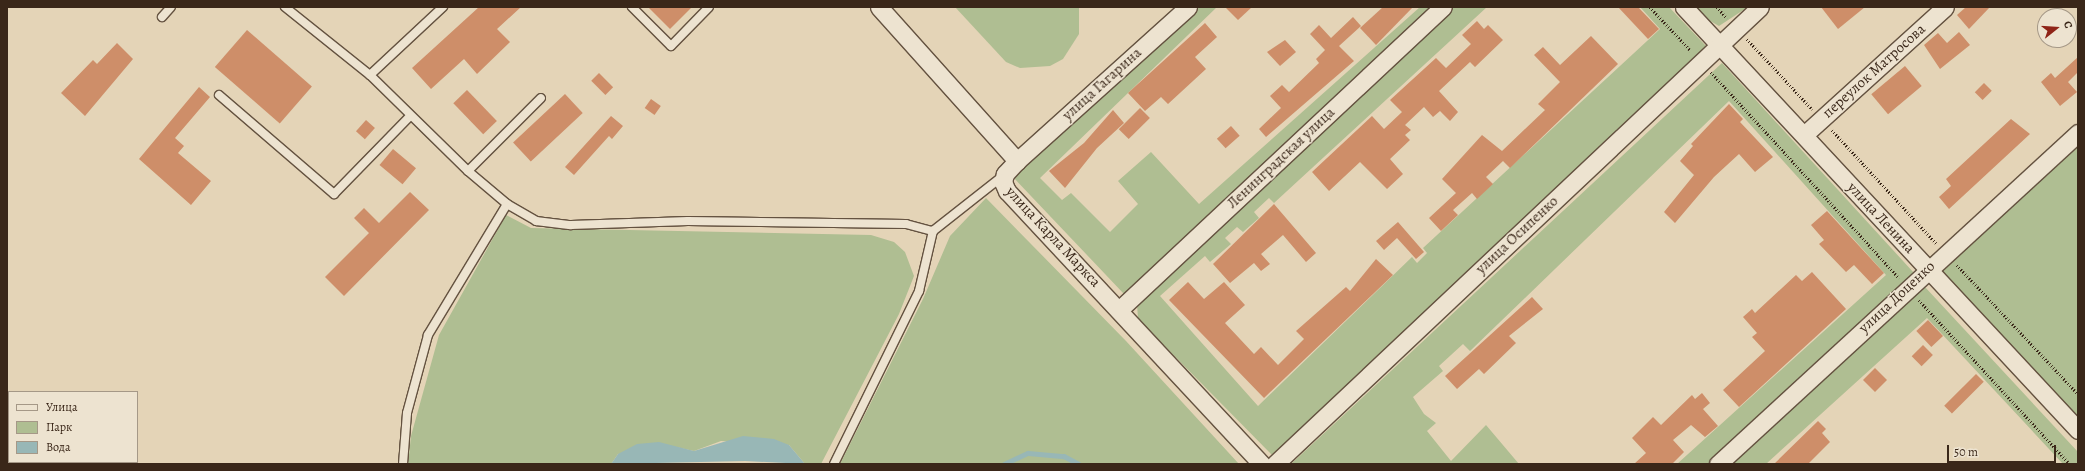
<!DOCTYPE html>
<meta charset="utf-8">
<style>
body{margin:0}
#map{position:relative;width:2085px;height:471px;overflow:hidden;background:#e4d4b7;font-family:Alegreya,serif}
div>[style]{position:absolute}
.green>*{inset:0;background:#afbe92}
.water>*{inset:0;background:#98b7b6}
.stream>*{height:4.5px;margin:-2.25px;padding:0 2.25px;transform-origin:2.25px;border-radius:2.25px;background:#98b7b6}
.building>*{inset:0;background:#ce8e69;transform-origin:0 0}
.path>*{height:2.5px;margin-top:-1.25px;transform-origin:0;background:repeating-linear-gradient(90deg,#3a2719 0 1px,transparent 0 3px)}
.roads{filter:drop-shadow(1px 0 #645240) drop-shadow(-1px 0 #645240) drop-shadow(0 1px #645240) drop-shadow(0 -1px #645240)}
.lane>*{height:8px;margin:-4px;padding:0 4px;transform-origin:4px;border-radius:4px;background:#ede3d0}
.street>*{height:17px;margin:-8.5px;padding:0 8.5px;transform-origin:8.5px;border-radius:8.5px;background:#ede3d0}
span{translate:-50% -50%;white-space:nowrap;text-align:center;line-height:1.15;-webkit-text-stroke:3px #ede3d0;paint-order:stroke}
.street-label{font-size:15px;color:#3a2719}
.frame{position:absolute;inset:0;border:8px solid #3a2719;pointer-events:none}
.legend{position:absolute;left:8px;top:391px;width:130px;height:72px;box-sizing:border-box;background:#ede3d0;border:1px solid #a59887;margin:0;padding:5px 7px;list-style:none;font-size:12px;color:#3a2719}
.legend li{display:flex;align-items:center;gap:8px;height:20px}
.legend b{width:20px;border:1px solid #a59887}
.north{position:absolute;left:2037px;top:8px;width:40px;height:40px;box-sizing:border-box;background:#ede3d0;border:1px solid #a59887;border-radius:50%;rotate:73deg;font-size:11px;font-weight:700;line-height:16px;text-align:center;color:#3a2719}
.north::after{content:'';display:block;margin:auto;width:14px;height:18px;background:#8f2418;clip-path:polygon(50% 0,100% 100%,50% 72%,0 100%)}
.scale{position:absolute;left:1947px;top:445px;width:109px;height:18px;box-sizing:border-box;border:2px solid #3a2719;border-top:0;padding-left:5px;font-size:12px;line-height:14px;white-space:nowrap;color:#3a2719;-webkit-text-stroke:3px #ede3d0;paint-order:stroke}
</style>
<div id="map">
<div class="green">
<div style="clip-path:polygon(955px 7px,1079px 7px,1079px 34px,1063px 59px,1050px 66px,1020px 68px,1006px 62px)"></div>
<div style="clip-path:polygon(1191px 7px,1217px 7px,1040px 178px,1062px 200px,1071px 193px,1110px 232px,1138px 204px,1118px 181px,1151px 152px,1199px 204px,1420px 7px,1438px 7px,1124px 294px,1013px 177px)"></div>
<div style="clip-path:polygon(1454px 7px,1487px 7px,1274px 203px,1269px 198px,1254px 212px,1259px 218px,1243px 232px,1237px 227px,1225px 238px,1231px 244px,1210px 262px,1205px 256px,1160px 296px,1258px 406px,1412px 257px,1417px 263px,1427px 253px,1423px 248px,1660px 29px,1640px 7px,1669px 7px,1706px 46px,1399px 340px,1272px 455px,1138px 319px,1137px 304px)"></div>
<div style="clip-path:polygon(1694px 7px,1748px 7px,1719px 26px,1705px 18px)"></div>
<div style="clip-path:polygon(1722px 63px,1914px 273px,1708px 464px,1677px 464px,1886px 275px,1729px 101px,1470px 351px,1463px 344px,1439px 366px,1443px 371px,1413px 397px,1424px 414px,1436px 423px,1427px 431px,1451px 461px,1486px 425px,1519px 464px,1291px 464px)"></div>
<div style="clip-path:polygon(2078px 138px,2078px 426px,1941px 274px,1941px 266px)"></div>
<div style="clip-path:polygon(986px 198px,1126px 341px,1239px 464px,840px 464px,923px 299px,950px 236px)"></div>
<div style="clip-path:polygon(506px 215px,531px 228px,871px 235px,894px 242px,905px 252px,914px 276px,899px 314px,821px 464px,805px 464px,789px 445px,721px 441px,694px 451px,676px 447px,618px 454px,611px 464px,408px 464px,411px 436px,439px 335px)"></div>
<div style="clip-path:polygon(1925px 287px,2078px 452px,2078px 464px,2063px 464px,1927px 318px,1766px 464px,1733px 464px)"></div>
</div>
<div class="water">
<div style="clip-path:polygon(743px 436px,774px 439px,789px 445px,805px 464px,745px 461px,611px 464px,618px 454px,637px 444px,659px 442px,694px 451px)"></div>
</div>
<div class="stream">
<div style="left:1004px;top:464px;width:26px;rotate:-25deg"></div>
<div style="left:1028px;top:453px;width:36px;rotate:5deg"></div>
<div style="left:1064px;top:456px;width:17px;rotate:28deg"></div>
</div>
<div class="building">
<div style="clip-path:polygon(479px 7px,521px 7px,497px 29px,510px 42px,477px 74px,464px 59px,431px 89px,412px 68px)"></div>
<div style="clip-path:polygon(648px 7px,692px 7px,670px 29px)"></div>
<div style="clip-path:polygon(1225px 7px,1252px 7px,1238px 20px)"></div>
<div style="clip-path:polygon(1383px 7px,1413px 7px,1376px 45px,1360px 28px)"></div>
<div style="clip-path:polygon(1618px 7px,1638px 7px,1659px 29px,1648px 39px)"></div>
<div style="clip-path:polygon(1821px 7px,1865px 7px,1838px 29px)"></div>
<div style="clip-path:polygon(1966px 7px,1990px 7px,1969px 29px,1957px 15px)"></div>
<div style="clip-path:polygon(1353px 17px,1361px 26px,1339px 46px,1354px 61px,1266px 137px,1259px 129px,1281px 108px,1270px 96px,1282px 85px,1289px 92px,1319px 63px,1316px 59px,1325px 50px,1310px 34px,1319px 25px,1331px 38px)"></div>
<div style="clip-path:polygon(1477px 21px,1484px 29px,1488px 25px,1503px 40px,1475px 67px,1470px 62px,1439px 91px,1458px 112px,1450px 121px,1440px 111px,1433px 117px,1424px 107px,1405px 125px,1411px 130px,1405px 135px,1410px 140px,1390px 159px,1403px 174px,1387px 189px,1360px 162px,1329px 191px,1312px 172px,1372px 116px,1384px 129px,1402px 112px,1390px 100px,1436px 58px,1446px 68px,1471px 44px,1462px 35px)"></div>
<div style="clip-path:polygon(1205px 23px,1217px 37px,1195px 57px,1206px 69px,1168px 104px,1161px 97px,1145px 111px,1128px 93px)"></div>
<div style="left:247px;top:30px;width:86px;height:49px;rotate:41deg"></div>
<div style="clip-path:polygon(1959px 32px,1970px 45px,1940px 69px,1924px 45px,1938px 33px,1947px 43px)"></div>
<div style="clip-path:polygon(1591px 36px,1618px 64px,1510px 168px,1503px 161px,1486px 177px,1493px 184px,1477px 199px,1472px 193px,1453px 210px,1458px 215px,1441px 231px,1429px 218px,1456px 193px,1442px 179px,1482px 135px,1502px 151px,1545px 110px,1538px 104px,1560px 82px,1534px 55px,1543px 47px,1560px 65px)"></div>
<div style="clip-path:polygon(1285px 40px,1296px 52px,1280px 66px,1267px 52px)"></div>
<div style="clip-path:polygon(117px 43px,133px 59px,85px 116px,61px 93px,93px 60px,97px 64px)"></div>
<div style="clip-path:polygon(2078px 57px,2078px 72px,2068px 82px,2077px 92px,2060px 106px,2041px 82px,2051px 73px,2055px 78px)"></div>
<div style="left:1905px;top:66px;width:26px;height:44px;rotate:50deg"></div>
<div style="left:599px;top:73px;width:20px;height:11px;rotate:45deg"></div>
<div style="left:1984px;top:83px;width:11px;height:13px;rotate:45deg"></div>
<div style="clip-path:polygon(199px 87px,210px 97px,175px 138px,184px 146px,178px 153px,211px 181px,191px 205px,139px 159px)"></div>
<div style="left:467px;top:90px;width:43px;height:19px;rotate:46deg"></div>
<div style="left:565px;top:94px;width:26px;height:71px;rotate:47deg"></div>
<div style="left:651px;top:99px;width:12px;height:11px;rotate:35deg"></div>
<div style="clip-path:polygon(1729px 104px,1743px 119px,1740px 122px,1773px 157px,1755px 172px,1739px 154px,1714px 177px,1675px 223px,1664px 212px,1694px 175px,1680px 161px,1693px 146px,1691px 144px)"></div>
<div style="left:1140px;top:108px;width:14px;height:30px;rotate:45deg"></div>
<div style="clip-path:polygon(1113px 110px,1124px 123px,1097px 148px,1065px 188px,1049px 171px,1084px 143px)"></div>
<div style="clip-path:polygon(611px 116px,623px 126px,612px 139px,609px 136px,574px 175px,565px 167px)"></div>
<div style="clip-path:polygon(2011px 119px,2030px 134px,1949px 209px,1939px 197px,1951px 186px,1946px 179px)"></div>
<div style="left:366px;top:120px;width:12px;height:15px;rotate:42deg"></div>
<div style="left:1231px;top:126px;width:13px;height:19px;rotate:48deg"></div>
<div style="left:393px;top:149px;width:30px;height:21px;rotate:40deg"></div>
<div style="clip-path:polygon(410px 192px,429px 210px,344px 296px,325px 277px,369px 233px,354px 218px,364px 208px,379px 223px)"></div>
<div style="clip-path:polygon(1274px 204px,1316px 253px,1306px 262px,1283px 235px,1261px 254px,1270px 264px,1261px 271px,1254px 263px,1230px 283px,1213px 264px)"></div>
<div style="clip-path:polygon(1827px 211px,1884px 273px,1872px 284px,1854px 265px,1846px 272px,1819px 244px,1824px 240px,1811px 225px)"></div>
<div style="clip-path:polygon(1398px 222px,1424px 252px,1416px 259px,1397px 238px,1384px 250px,1376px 241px)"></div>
<div style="clip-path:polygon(1376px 259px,1393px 275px,1264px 398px,1169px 300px,1188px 282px,1204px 299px,1224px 282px,1245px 305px,1225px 323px,1254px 354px,1261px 347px,1278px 365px,1304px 339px,1296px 331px,1346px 287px,1350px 291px)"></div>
<div style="clip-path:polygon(1812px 272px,1846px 309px,1739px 407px,1723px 390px,1765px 351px,1752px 337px,1757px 333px,1743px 317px,1752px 309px,1755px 313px,1796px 275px,1802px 281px)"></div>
<div style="clip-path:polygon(1532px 297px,1543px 309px,1509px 336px,1516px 343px,1484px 374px,1479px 369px,1457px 389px,1445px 376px)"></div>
<div style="left:1928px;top:320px;width:22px;height:16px;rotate:47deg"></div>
<div style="left:1923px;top:345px;width:14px;height:16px;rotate:45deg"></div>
<div style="left:1875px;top:368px;width:17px;height:17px;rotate:45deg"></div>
<div style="left:1976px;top:374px;width:11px;height:45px;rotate:45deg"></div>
<div style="clip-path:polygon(1702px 393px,1710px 403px,1703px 409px,1718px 426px,1705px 437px,1691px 425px,1673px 440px,1684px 452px,1672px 464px,1634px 464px,1646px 453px,1632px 438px,1653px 417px,1661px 425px,1692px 395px,1695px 399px)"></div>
<div style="clip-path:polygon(1818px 421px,1826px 429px,1822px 433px,1830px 442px,1808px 464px,1774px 464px)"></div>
</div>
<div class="path">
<div style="left:1650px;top:7px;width:60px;rotate:47deg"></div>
<div style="left:1717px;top:7px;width:15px;rotate:48deg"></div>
<div style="left:1747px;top:39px;width:96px;rotate:47.1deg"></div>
<div style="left:1711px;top:72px;width:279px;rotate:47.6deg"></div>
<div style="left:1832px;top:130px;width:155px;rotate:47.4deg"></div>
<div style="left:1957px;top:265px;width:177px;rotate:46.8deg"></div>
<div style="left:1919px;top:300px;width:223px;rotate:47.4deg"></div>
</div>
<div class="roads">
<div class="lane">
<div style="left:285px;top:7px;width:109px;rotate:38.7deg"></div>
<div style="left:370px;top:75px;width:137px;rotate:44.4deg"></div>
<div style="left:468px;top:171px;width:51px;rotate:40.2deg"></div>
<div style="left:507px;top:204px;width:34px;rotate:30deg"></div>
<div style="left:536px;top:221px;width:35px;rotate:7deg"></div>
<div style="left:571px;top:225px;width:117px;rotate:-2deg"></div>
<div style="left:688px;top:221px;width:218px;rotate:0.8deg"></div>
<div style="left:906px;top:224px;width:28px;rotate:15deg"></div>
<div style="left:632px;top:7px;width:55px;rotate:45deg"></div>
<div style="left:671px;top:46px;width:54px;rotate:-45.7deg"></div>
<div style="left:162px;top:17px;width:13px;rotate:-48deg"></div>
<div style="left:370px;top:75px;width:100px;rotate:-43deg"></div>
<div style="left:219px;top:95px;width:152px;rotate:40.7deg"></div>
<div style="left:334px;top:194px;width:109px;rotate:-45.7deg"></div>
<div style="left:468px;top:171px;width:103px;rotate:-45deg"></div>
<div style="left:403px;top:464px;width:51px;rotate:-85.5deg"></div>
<div style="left:407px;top:413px;width:81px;rotate:-74.9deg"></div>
<div style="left:428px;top:335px;width:153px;rotate:-58.9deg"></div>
<div style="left:834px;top:464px;width:193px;rotate:-63.8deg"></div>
<div style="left:919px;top:291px;width:62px;rotate:-76.9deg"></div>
<div style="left:933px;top:231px;width:89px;rotate:-38.2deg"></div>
</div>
<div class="street">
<div style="left:879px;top:7px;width:207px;rotate:48.1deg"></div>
<div style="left:1017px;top:161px;width:18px;rotate:133deg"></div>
<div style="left:1005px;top:174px;width:8px;rotate:104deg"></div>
<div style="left:1003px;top:182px;width:10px;rotate:66deg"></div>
<div style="left:1007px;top:191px;width:374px;rotate:47deg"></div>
<div style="left:1684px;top:7px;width:578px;rotate:47.03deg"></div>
<div style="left:1804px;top:135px;width:190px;rotate:-42.2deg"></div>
<div style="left:1017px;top:161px;width:230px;rotate:-42deg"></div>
<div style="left:1120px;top:309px;width:442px;rotate:-43.1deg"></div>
<div style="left:1275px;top:464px;width:666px;rotate:-43.3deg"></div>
<div style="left:1718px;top:464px;width:489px;rotate:-42.6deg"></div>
</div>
</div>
<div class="street-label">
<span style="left:1874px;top:71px;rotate:-42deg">переулок Матросова</span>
<span style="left:1102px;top:84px;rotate:-42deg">улица Гагарина</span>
<span style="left:1281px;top:158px;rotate:-43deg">Ленинградская улица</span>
<span style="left:1881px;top:218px;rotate:47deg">улица Ленина</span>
<span style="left:1517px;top:235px;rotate:-43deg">улица Осипенко</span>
<span style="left:1053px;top:237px;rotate:47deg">улица Карла Маркса</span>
<span style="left:1897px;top:297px;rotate:-43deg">улица Доценко</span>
</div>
<div class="frame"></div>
<ul class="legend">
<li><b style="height:5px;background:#ede3d0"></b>Улица</li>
<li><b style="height:11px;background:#afbe92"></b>Парк</li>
<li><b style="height:11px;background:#98b7b6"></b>Вода</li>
</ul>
<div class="north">С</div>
<div class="scale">50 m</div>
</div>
